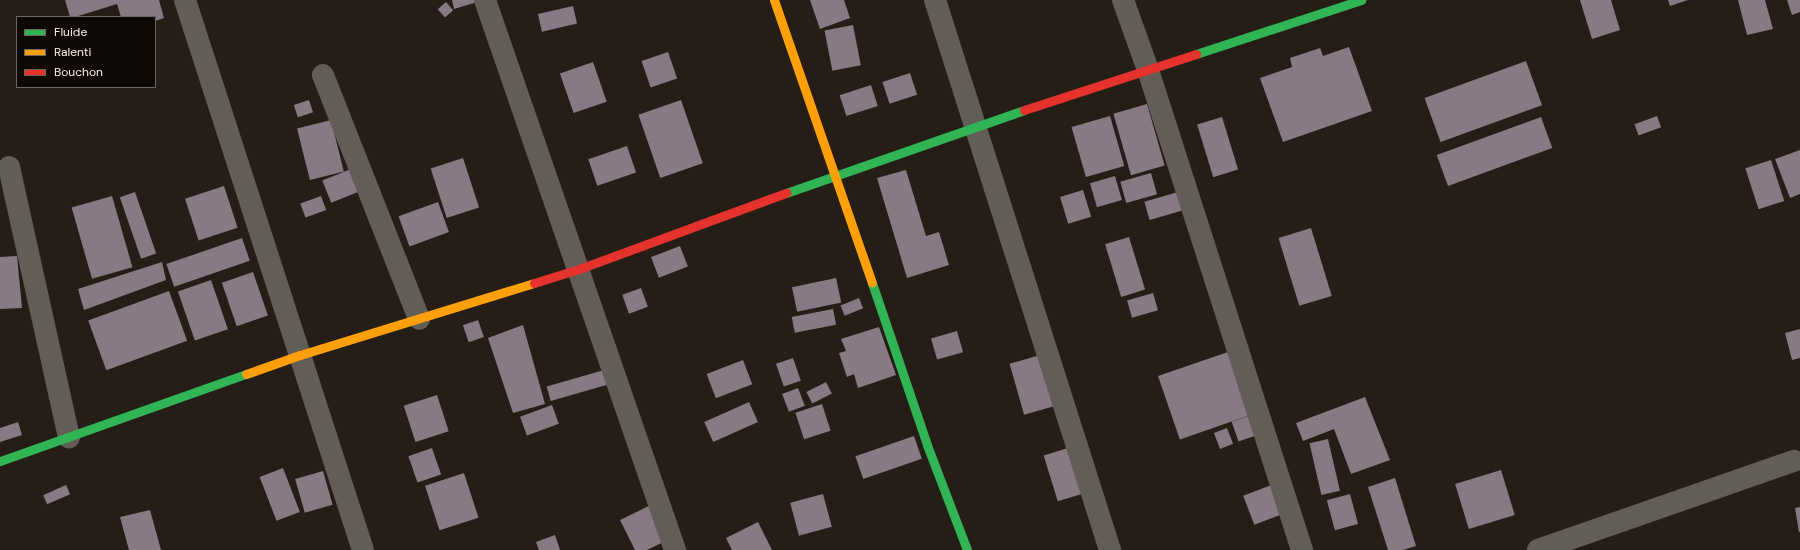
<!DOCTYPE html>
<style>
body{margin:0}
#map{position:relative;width:1800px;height:550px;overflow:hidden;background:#251e17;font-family:"DM Sans",sans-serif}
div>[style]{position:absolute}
.building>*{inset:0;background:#877a84;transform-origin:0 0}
.street>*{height:22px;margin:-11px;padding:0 11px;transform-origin:11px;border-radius:11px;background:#635d58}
.fast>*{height:9px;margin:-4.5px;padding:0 4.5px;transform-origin:4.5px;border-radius:4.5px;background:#30b455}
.slow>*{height:9px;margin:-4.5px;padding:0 4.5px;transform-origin:4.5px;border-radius:4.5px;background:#ff9f0a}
.jam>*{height:9px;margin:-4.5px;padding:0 4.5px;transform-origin:4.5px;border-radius:4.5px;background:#e5322d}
span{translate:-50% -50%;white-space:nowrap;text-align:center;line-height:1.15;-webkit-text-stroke:4px #0f0905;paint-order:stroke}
.legend{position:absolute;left:16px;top:16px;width:140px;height:72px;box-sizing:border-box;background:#0f0905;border:1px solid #6d655f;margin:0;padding:5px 7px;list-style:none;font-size:12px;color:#f9efe7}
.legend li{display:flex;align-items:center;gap:8px;height:20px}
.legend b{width:20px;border:1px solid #6d655f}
</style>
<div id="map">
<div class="building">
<div style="clip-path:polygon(65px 0,159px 0,164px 18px,155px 21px,155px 17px,121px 17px,117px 4px,75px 17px,70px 17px)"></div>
<div style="clip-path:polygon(452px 0,484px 0,454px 9px)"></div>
<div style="clip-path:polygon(810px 0,844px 0,850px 18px,820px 29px)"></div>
<div style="clip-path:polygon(1580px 0,1611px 0,1620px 30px,1592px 39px)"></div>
<div style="clip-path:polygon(1668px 0,1688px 0,1670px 6px)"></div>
<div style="clip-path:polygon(1738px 0,1765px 0,1773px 29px,1747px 35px)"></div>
<div style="clip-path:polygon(1787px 0,1800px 0,1800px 12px,1792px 15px)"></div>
<div style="left:446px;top:2px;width:11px;height:11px;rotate:49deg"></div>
<div style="left:573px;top:6px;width:18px;height:36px;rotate:77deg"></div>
<div style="left:853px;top:25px;width:41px;height:29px;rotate:79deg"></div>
<div style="clip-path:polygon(1349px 47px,1372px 111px,1283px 142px,1260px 78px,1292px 67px,1290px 58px,1320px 48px,1323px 56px)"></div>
<div style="left:668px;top:52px;width:28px;height:28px;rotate:71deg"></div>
<div style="left:1526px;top:61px;width:47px;height:108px;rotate:70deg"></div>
<div style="left:593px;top:62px;width:42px;height:35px;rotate:71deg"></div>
<div style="left:910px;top:73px;width:23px;height:29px;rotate:72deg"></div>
<div style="left:871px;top:85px;width:22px;height:33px;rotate:72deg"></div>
<div style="left:309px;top:100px;width:13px;height:16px;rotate:72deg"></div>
<div style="left:681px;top:100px;width:67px;height:45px;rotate:71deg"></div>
<div style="left:1147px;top:104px;width:64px;height:35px;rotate:74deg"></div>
<div style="left:1110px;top:116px;width:52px;height:40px;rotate:74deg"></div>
<div style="left:1657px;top:116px;width:12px;height:24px;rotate:70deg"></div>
<div style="left:1222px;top:117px;width:55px;height:26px;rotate:73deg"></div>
<div style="left:1541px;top:117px;width:33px;height:111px;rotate:70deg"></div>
<div style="left:331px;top:120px;width:53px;height:35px;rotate:76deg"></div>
<div style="left:627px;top:146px;width:28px;height:41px;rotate:71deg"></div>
<div style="clip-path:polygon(1800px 150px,1800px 194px,1790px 198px,1775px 159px)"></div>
<div style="left:463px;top:158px;width:52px;height:34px;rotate:72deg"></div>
<div style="left:1771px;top:160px;width:43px;height:27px;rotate:72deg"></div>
<div style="left:351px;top:169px;width:24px;height:31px;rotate:68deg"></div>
<div style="clip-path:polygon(906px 170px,926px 236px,939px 232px,949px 265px,907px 278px,877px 178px)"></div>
<div style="left:1151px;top:173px;width:22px;height:32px;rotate:74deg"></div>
<div style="left:1115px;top:176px;width:25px;height:26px;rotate:74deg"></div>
<div style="left:224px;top:186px;width:44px;height:41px;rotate:72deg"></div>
<div style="left:1083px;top:190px;width:28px;height:24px;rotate:73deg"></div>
<div style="left:135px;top:192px;width:65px;height:16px;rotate:71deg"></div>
<div style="left:1178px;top:192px;width:19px;height:35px;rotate:74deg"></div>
<div style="left:112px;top:196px;width:74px;height:42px;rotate:74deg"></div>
<div style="left:321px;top:196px;width:15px;height:22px;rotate:70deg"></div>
<div style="left:438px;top:202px;width:32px;height:42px;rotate:70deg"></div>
<div style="left:1311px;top:228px;width:71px;height:34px;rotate:73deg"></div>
<div style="left:1129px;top:237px;width:55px;height:25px;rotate:73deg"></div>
<div style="left:242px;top:238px;width:24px;height:80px;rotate:71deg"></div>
<div style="left:680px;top:246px;width:22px;height:31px;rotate:69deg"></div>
<div style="clip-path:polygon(17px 256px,22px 308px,0 309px,0 257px)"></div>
<div style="clip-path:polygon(162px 262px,166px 280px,84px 310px,78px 289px)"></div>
<div style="left:253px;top:272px;width:46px;height:33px;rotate:71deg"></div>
<div style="left:836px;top:278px;width:25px;height:45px;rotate:78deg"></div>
<div style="left:211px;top:280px;width:52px;height:35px;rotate:71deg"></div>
<div style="left:641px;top:288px;width:20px;height:20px;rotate:70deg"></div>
<div style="left:169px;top:291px;width:53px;height:86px;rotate:70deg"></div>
<div style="left:1153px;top:293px;width:18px;height:27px;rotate:74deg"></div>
<div style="left:859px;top:298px;width:11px;height:20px;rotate:68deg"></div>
<div style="left:833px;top:309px;width:16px;height:42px;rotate:79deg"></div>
<div style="left:478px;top:320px;width:18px;height:16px;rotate:71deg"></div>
<div style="clip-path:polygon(523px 325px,545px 404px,513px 413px,488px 338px)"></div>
<div style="clip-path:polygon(879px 327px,896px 375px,858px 388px,854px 374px,847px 377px,839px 353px,846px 351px,841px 339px)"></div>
<div style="clip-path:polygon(1800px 329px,1800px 358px,1792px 360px,1785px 333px)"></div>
<div style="left:957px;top:331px;width:22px;height:27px;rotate:74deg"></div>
<div style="left:1228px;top:352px;width:67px;height:74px;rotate:71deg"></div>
<div style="left:1047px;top:353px;width:53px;height:39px;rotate:74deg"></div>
<div style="left:793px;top:358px;width:24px;height:18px;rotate:71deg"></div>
<div style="left:743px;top:360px;width:26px;height:39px;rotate:69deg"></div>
<div style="left:611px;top:368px;width:15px;height:67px;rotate:74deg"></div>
<div style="left:826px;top:382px;width:13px;height:22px;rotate:63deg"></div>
<div style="left:798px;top:388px;width:19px;height:17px;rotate:69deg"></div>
<div style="left:437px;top:395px;width:38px;height:35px;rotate:72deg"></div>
<div style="clip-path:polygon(1365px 397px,1390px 460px,1351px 474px,1334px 429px,1303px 441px,1296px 423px)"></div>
<div style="left:749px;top:402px;width:22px;height:49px;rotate:66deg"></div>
<div style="left:822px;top:404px;width:28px;height:28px;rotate:72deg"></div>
<div style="left:552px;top:405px;width:20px;height:34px;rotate:70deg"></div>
<div style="left:1260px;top:412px;width:21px;height:30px;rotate:71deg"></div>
<div style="clip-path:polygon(18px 422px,22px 435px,0 442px,0 428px)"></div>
<div style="left:1227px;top:428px;width:17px;height:14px;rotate:69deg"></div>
<div style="left:914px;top:436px;width:24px;height:62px;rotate:71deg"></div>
<div style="left:1328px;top:439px;width:53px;height:19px;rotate:77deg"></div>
<div style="left:1081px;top:444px;width:48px;height:39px;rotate:73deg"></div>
<div style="left:432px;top:448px;width:28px;height:25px;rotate:71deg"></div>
<div style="left:283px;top:468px;width:47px;height:25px;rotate:69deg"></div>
<div style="left:1501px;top:470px;width:47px;height:48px;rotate:73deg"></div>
<div style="left:323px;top:471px;width:35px;height:29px;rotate:74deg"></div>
<div style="left:464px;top:473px;width:47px;height:41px;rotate:72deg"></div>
<div style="clip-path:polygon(1395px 478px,1416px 546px,1403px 550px,1388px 550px,1368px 487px)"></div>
<div style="left:1274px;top:484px;width:31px;height:33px;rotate:69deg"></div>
<div style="left:66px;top:485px;width:10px;height:25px;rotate:66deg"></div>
<div style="left:823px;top:494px;width:34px;height:34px;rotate:75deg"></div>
<div style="left:1350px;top:494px;width:31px;height:24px;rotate:75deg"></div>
<div style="clip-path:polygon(657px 502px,674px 537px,647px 550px,635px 550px,620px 520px)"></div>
<div style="clip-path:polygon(1800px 507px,1800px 532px,1799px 532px,1795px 508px)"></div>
<div style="clip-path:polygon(150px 510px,161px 550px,129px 550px,120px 517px)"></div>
<div style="clip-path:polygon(758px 522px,772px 550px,732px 550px,726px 538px)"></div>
<div style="clip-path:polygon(555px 535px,560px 550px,539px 550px,536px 542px)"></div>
</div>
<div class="street">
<div style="left:185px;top:0;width:578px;rotate:72.07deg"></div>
<div style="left:485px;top:0;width:582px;rotate:70.94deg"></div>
<div style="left:935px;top:0;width:577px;rotate:72.35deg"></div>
<div style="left:1123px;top:0;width:74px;rotate:70.3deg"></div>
<div style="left:1148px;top:70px;width:504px;rotate:72.21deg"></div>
<div style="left:323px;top:75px;width:262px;rotate:68.5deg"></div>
<div style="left:9px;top:167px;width:277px;rotate:77.5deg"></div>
<div style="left:1538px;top:550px;width:271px;rotate:-19.2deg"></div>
</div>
<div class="fast">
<div style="left:1196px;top:54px;width:174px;rotate:-18.1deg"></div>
<div style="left:786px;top:193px;width:252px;rotate:-19.2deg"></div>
<div style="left:872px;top:283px;width:171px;rotate:71.2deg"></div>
<div style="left:927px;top:445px;width:112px;rotate:69.1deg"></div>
<div style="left:0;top:461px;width:261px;rotate:-19.5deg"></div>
</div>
<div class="slow">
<div style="left:774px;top:0;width:299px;rotate:70.9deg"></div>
<div style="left:246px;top:374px;width:57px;rotate:-19.4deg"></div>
<div style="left:300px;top:355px;width:245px;rotate:-17.1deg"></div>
</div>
<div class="jam">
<div style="left:1024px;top:110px;width:181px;rotate:-18deg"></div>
<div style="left:534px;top:283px;width:47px;rotate:-17.3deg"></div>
<div style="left:579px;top:269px;width:221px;rotate:-20.2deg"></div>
</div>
<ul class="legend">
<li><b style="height:5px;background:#30b455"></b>Fluide</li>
<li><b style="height:5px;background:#ff9f0a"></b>Ralenti</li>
<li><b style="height:5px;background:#e5322d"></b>Bouchon</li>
</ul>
</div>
